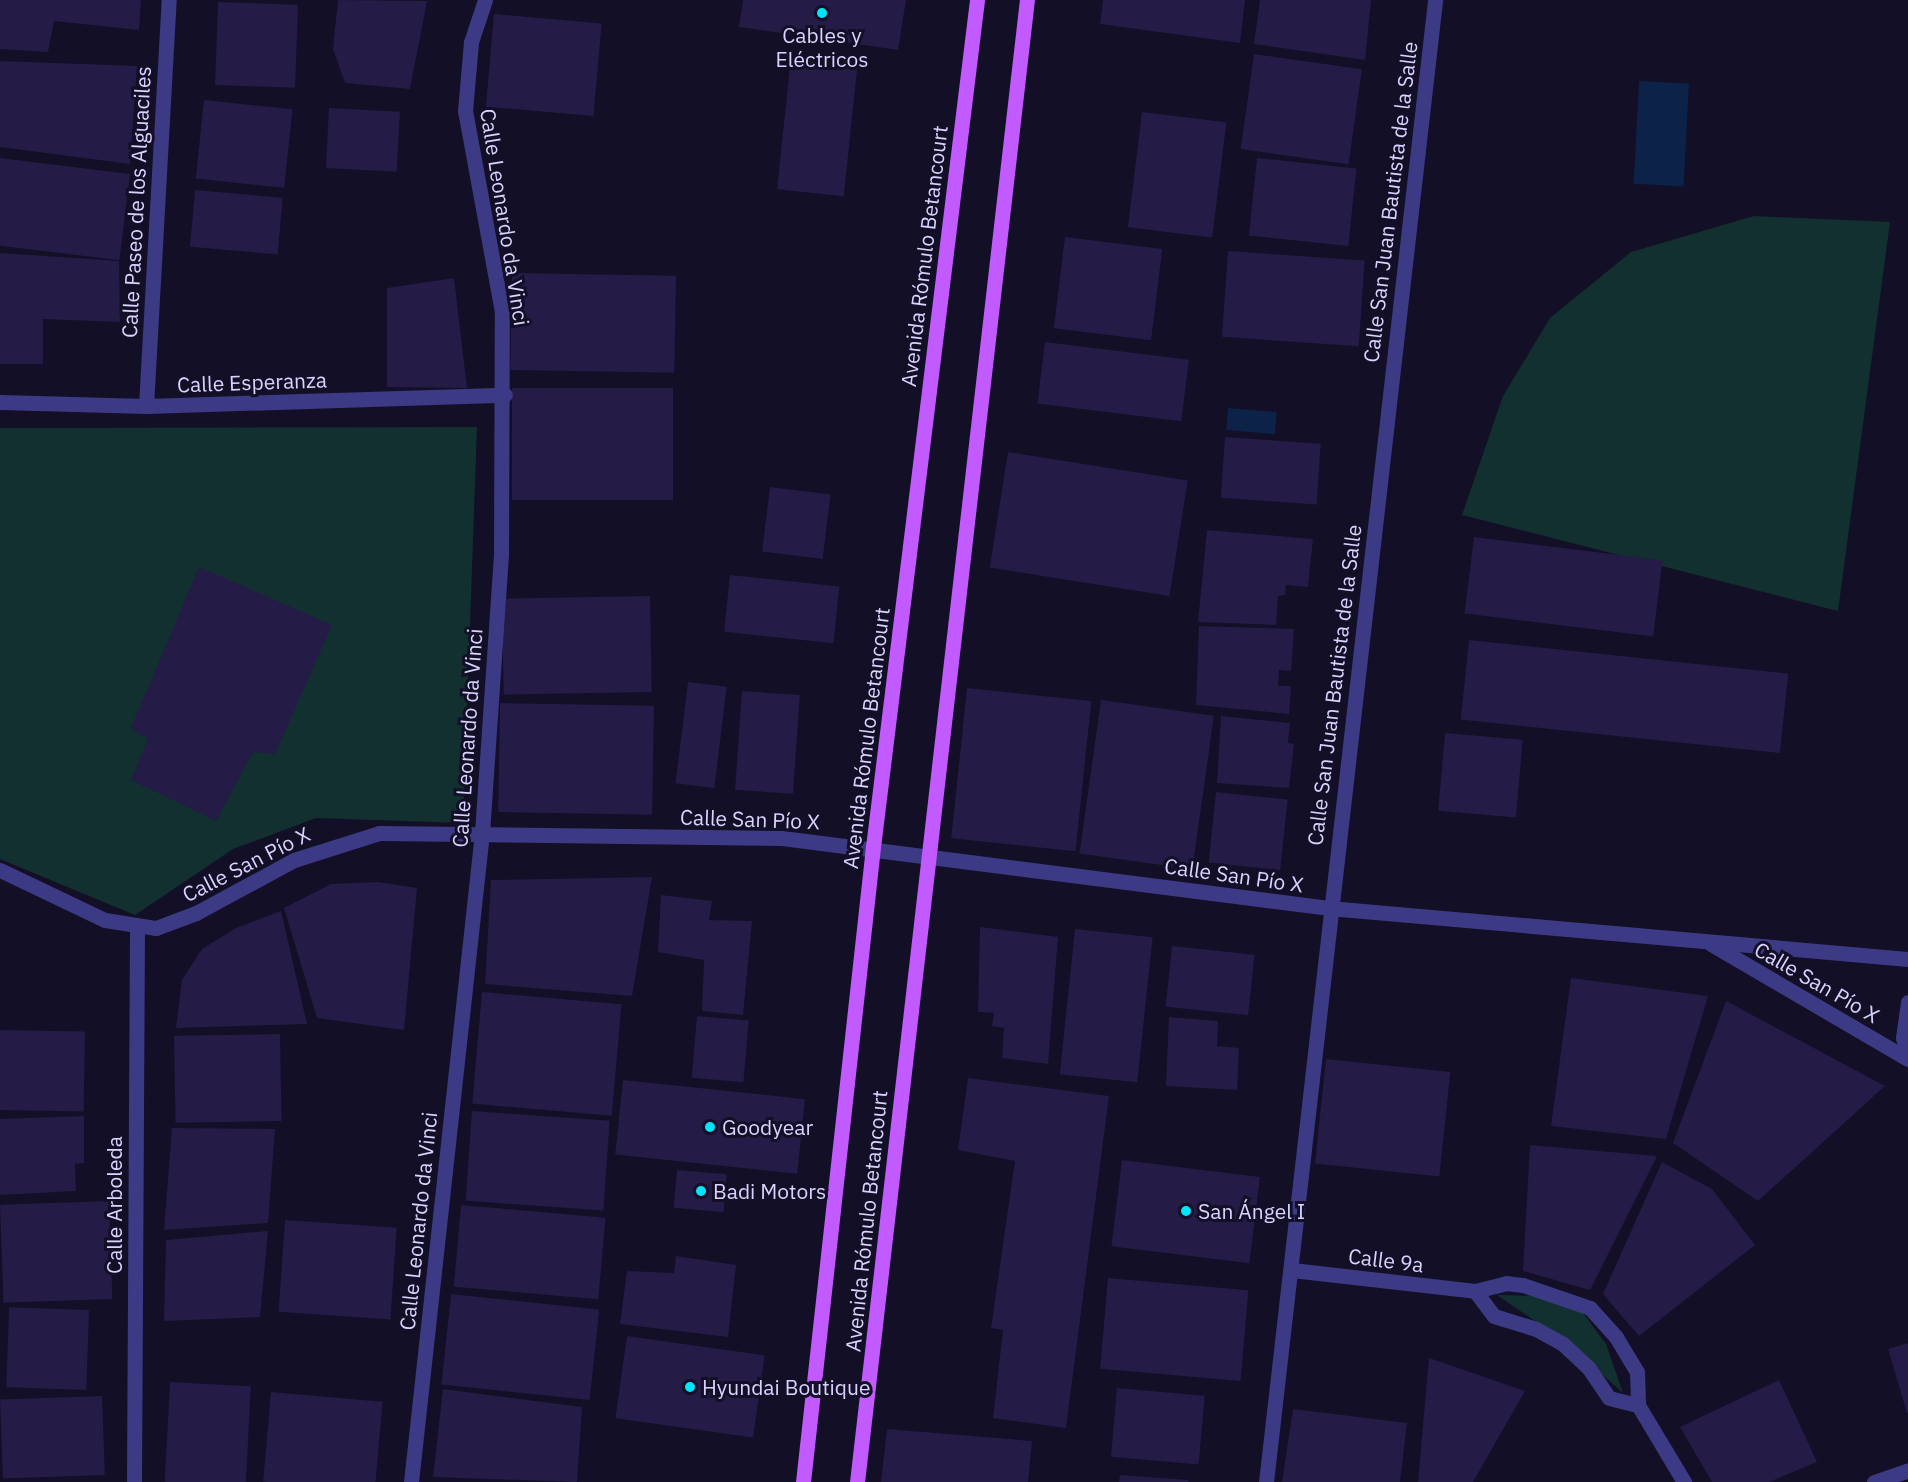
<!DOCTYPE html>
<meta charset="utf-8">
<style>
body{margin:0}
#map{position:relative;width:1908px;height:1482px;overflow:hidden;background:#130f26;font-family:"IBM Plex Sans",sans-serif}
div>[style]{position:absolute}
.green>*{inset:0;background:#12302f}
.water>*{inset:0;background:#0c2248;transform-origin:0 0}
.building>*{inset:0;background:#241b47;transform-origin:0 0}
.minor>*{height:15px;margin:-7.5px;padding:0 7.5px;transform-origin:7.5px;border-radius:7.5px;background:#3d3a85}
.major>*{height:15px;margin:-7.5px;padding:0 7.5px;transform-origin:7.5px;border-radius:7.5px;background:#c25bff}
.dots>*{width:16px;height:16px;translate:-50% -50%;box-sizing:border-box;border:3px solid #130f26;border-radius:50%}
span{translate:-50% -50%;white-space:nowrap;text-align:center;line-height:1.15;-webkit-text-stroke:6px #130f26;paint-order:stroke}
.poi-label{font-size:21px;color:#d9d4ff}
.left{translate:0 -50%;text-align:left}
.street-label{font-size:21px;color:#d9d4ff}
</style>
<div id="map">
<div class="green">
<div style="clip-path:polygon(1754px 216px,1890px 222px,1838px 611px,1462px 515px,1503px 396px,1550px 318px,1631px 252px)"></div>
<div style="clip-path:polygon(477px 427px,463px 823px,316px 818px,233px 849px,135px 915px,0 859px,0 428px)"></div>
<div style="clip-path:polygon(1497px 1295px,1543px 1296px,1578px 1306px,1606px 1344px,1623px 1393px,1567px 1343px)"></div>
</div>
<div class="water">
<div style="left:1639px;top:81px;width:50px;height:103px;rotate:3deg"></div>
<div style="left:1228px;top:408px;width:49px;height:22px;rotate:5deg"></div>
</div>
<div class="building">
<div style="clip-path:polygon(0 0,141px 0,139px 30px,54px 21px,48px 52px,0 49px)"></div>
<div style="clip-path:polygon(338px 0,427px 1px,410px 89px,345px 83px,333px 49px)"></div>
<div style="clip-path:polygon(743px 0,906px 0,898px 50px,739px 27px)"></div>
<div style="clip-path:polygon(1103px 0,1245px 0,1240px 43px,1100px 24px)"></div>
<div style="clip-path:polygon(1260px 0,1371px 0,1365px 60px,1254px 44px)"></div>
<div style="left:218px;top:2px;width:80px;height:83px;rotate:2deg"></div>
<div style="left:494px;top:14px;width:108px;height:93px;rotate:5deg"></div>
<div style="left:1254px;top:54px;width:109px;height:96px;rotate:8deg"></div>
<div style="left:791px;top:57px;width:67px;height:133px;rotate:6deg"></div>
<div style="clip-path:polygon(0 61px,137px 66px,130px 164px,0 147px)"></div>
<div style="left:204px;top:100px;width:89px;height:79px;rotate:6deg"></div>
<div style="left:329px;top:108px;width:71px;height:60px;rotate:3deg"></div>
<div style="left:1142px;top:112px;width:85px;height:116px;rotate:7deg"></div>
<div style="left:0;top:158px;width:131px;height:87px;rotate:7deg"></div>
<div style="left:1257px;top:158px;width:100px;height:78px;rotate:6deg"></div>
<div style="left:195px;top:190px;width:88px;height:57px;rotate:5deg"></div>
<div style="left:1065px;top:237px;width:98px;height:92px;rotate:7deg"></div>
<div style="left:1228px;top:251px;width:137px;height:86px;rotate:4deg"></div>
<div style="clip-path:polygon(0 253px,119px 261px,120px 322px,43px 319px,43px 364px,0 364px)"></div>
<div style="left:512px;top:273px;width:164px;height:97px;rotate:1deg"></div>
<div style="clip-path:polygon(454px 278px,467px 388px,387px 387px,387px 288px)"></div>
<div style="left:1045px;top:342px;width:145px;height:62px;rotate:7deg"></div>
<div style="left:673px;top:388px;width:112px;height:161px;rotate:90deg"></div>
<div style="left:1225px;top:437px;width:96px;height:61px;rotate:4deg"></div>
<div style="left:1008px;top:452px;width:182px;height:117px;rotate:9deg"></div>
<div style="left:770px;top:487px;width:61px;height:65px;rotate:7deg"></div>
<div style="clip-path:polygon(1207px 530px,1313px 539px,1308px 587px,1286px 585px,1285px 595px,1278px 596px,1276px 625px,1198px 622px)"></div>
<div style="left:1474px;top:537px;width:190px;height:77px;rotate:7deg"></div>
<div style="clip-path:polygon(199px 567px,332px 625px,275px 754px,253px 752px,216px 821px,131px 780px,148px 739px,131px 728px)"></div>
<div style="left:730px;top:575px;width:110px;height:57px;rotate:6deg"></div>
<div style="left:650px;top:596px;width:96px;height:148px;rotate:89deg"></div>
<div style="clip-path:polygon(1199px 626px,1294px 629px,1291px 671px,1279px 670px,1278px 686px,1291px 686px,1289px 714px,1196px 705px)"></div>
<div style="left:1469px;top:640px;width:321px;height:80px;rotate:6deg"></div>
<div style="left:688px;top:682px;width:39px;height:102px;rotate:7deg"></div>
<div style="left:967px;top:688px;width:125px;height:151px;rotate:6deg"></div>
<div style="left:742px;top:691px;width:58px;height:99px;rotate:4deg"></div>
<div style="left:1101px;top:700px;width:114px;height:155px;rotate:8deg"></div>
<div style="left:500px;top:703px;width:154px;height:109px;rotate:1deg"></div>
<div style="clip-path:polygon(1221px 716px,1290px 723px,1288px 743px,1294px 744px,1289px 788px,1217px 783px)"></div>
<div style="left:1445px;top:733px;width:78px;height:78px;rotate:5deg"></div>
<div style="left:1216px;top:792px;width:72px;height:71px;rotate:6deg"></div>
<div style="clip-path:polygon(652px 877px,632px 996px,485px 984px,491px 880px)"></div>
<div style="clip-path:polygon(378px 882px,417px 888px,404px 1030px,317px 1018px,284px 908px,331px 884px)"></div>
<div style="clip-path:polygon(661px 895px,712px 901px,709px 920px,752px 921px,743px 1015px,702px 1011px,704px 960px,658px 952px)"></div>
<div style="clip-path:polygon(281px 911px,307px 1024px,176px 1028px,182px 980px,202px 949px,236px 928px)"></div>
<div style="clip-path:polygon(980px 927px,1058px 937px,1048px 1064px,1002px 1058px,1004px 1028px,992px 1026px,994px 1013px,978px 1012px)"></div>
<div style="left:1075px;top:929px;width:78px;height:146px;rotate:6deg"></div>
<div style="left:1172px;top:946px;width:83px;height:61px;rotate:6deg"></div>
<div style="clip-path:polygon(1571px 978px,1708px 996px,1666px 1139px,1551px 1126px)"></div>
<div style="left:482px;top:992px;width:140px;height:112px;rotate:5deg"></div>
<div style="clip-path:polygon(1726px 1001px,1885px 1086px,1758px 1201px,1673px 1143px)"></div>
<div style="left:697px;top:1016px;width:52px;height:62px;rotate:5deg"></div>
<div style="clip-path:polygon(1169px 1017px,1218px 1021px,1217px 1046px,1239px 1048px,1237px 1090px,1166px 1086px)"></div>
<div style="left:0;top:1030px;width:85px;height:80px;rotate:1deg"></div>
<div style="left:280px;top:1034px;width:87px;height:106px;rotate:89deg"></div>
<div style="left:1326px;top:1059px;width:125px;height:105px;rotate:6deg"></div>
<div style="clip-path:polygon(968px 1078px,1109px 1096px,1066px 1428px,993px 1418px,1003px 1330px,991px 1328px,1015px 1161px,958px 1150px)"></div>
<div style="left:623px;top:1080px;width:183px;height:75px;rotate:6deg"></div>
<div style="left:472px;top:1111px;width:138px;height:90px;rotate:4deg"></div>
<div style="clip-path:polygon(84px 1116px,84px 1163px,75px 1164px,76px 1191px,0 1195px,0 1119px)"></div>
<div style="clip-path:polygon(172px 1128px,275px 1129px,268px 1223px,164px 1230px)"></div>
<div style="clip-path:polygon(1530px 1145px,1657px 1156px,1590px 1290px,1523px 1271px)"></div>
<div style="left:1122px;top:1160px;width:139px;height:87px;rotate:7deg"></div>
<div style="clip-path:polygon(1662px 1162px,1712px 1189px,1755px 1245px,1639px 1336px,1603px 1294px)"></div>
<div style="left:677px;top:1170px;width:50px;height:38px;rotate:5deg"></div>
<div style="left:109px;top:1201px;width:98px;height:109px;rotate:88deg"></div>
<div style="left:461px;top:1205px;width:145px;height:82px;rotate:5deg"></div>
<div style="left:285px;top:1220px;width:112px;height:92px;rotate:4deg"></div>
<div style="clip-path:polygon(268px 1231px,260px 1317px,164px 1321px,166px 1240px)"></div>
<div style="clip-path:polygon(676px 1256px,736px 1265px,728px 1337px,620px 1324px,627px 1271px,674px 1273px)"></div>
<div style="left:1108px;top:1278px;width:141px;height:91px;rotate:5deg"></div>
<div style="left:451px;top:1294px;width:149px;height:91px;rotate:6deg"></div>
<div style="left:89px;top:1310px;width:80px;height:80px;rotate:92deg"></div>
<div style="left:627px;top:1336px;width:139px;height:83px;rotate:8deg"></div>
<div style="clip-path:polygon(1908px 1343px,1908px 1413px,1907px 1413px,1888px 1349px)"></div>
<div style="clip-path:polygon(1429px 1358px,1525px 1391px,1473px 1482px,1418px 1482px)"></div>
<div style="clip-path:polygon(1779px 1380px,1817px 1462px,1769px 1482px,1712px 1482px,1680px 1427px)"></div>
<div style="left:170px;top:1382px;width:81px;height:100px;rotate:3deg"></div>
<div style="left:1117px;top:1388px;width:88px;height:69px;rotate:5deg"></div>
<div style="clip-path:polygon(443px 1389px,582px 1407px,577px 1482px,433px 1477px)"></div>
<div style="left:271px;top:1392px;width:112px;height:90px;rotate:5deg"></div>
<div style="left:102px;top:1396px;width:79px;height:102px;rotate:88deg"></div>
<div style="clip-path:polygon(1293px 1409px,1407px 1423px,1400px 1482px,1282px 1482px)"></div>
<div style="clip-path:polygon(887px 1429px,1032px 1441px,1028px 1482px,881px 1482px)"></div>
<div style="clip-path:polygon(1120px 1475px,1189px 1480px,1188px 1482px,1119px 1482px)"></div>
</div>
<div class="minor">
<div style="left:0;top:402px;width:146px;rotate:1.6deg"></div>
<div style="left:146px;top:406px;width:359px;rotate:-1.8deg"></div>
<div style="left:146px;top:406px;width:407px;rotate:-86.8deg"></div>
<div style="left:0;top:870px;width:116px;rotate:25.5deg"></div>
<div style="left:105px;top:920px;width:52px;rotate:8.9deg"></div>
<div style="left:156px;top:928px;width:43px;rotate:-20.6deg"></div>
<div style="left:196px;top:913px;width:111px;rotate:-28.4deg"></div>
<div style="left:294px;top:860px;width:89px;rotate:-17.6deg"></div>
<div style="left:379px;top:833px;width:403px;rotate:0.7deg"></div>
<div style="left:782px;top:838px;width:551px;rotate:7.29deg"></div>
<div style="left:1329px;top:908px;width:581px;rotate:5.03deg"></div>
<div style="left:1711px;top:944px;width:228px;rotate:30.3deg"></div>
<div style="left:1908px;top:1002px;width:36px;rotate:98deg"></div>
<div style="left:1903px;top:1038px;width:18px;rotate:74deg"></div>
<div style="left:1292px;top:1270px;width:184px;rotate:6.5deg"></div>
<div style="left:1475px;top:1291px;width:32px;rotate:-14deg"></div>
<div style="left:1506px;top:1283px;width:17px;rotate:7deg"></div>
<div style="left:1523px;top:1285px;width:71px;rotate:18.9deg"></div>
<div style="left:1590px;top:1308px;width:39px;rotate:48deg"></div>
<div style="left:1616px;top:1337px;width:41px;rotate:59deg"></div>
<div style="left:1637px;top:1372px;width:33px;rotate:88deg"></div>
<div style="left:1638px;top:1405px;width:90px;rotate:59.1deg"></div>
<div style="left:1475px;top:1291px;width:31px;rotate:53deg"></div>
<div style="left:1494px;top:1316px;width:44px;rotate:17.2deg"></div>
<div style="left:1536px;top:1329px;width:31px;rotate:29deg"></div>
<div style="left:1563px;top:1344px;width:34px;rotate:43deg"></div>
<div style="left:1588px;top:1367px;width:37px;rotate:56deg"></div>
<div style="left:1609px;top:1398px;width:30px;rotate:14deg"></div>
<div style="left:134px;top:1482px;width:554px;rotate:-89.69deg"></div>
<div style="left:411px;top:1482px;width:653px;rotate:-83.76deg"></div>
<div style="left:482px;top:833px;width:279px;rotate:-86.1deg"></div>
<div style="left:501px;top:555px;width:243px;rotate:-89.8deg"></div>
<div style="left:502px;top:312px;width:204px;rotate:-100.4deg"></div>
<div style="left:465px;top:111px;width:69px;rotate:-85deg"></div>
<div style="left:471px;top:42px;width:44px;rotate:-71.6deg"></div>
<div style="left:1266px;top:1482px;width:1492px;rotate:-83.49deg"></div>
<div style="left:1874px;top:1482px;width:36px;rotate:-19deg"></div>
</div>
<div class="major">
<div style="left:803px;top:1482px;width:639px;rotate:-83.71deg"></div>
<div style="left:873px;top:847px;width:853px;rotate:-83deg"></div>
<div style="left:857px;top:1482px;width:1492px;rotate:-83.46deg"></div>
</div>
<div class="dots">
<div style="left:822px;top:13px;background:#00e5ff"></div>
<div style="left:710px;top:1127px;background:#00e5ff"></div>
<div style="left:701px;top:1191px;background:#00e5ff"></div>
<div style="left:1186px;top:1211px;background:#00e5ff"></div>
<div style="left:690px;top:1387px;background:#00e5ff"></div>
</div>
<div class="poi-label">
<span style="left:822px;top:47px">Cables y<br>Eléctricos</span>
<span class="left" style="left:722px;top:1127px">Goodyear</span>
<span class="left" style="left:713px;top:1191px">Badi Motors</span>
<span class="left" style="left:1198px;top:1211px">San Ángel I</span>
<span class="left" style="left:702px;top:1387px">Hyundai Boutique</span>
</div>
<div class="street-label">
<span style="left:136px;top:202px;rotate:-87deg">Calle Paseo de los Alguaciles</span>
<span style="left:1390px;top:202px;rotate:-83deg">Calle San Juan Bautista de la Salle</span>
<span style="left:505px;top:217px;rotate:81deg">Calle Leonardo da Vinci</span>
<span style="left:924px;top:256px;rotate:-83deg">Avenida Rómulo Betancourt</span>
<span style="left:252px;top:382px;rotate:-2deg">Calle Esperanza</span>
<span style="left:1334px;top:685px;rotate:-83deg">Calle San Juan Bautista de la Salle</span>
<span style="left:467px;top:738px;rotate:-86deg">Calle Leonardo da Vinci</span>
<span style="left:866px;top:738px;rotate:-83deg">Avenida Rómulo Betancourt</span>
<span style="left:750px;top:819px;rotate:2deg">Calle San Pío X</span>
<span style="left:246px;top:864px;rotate:-27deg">Calle San Pío X</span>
<span style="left:1234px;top:875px;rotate:8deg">Calle San Pío X</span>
<span style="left:1817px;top:982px;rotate:30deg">Calle San Pío X</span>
<span style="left:114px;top:1205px;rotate:-90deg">Calle Arboleda</span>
<span style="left:418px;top:1221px;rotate:-84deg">Calle Leonardo da Vinci</span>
<span style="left:866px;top:1221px;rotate:-84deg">Avenida Rómulo Betancourt</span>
<span style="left:1386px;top:1260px;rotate:7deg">Calle 9a</span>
</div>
</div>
